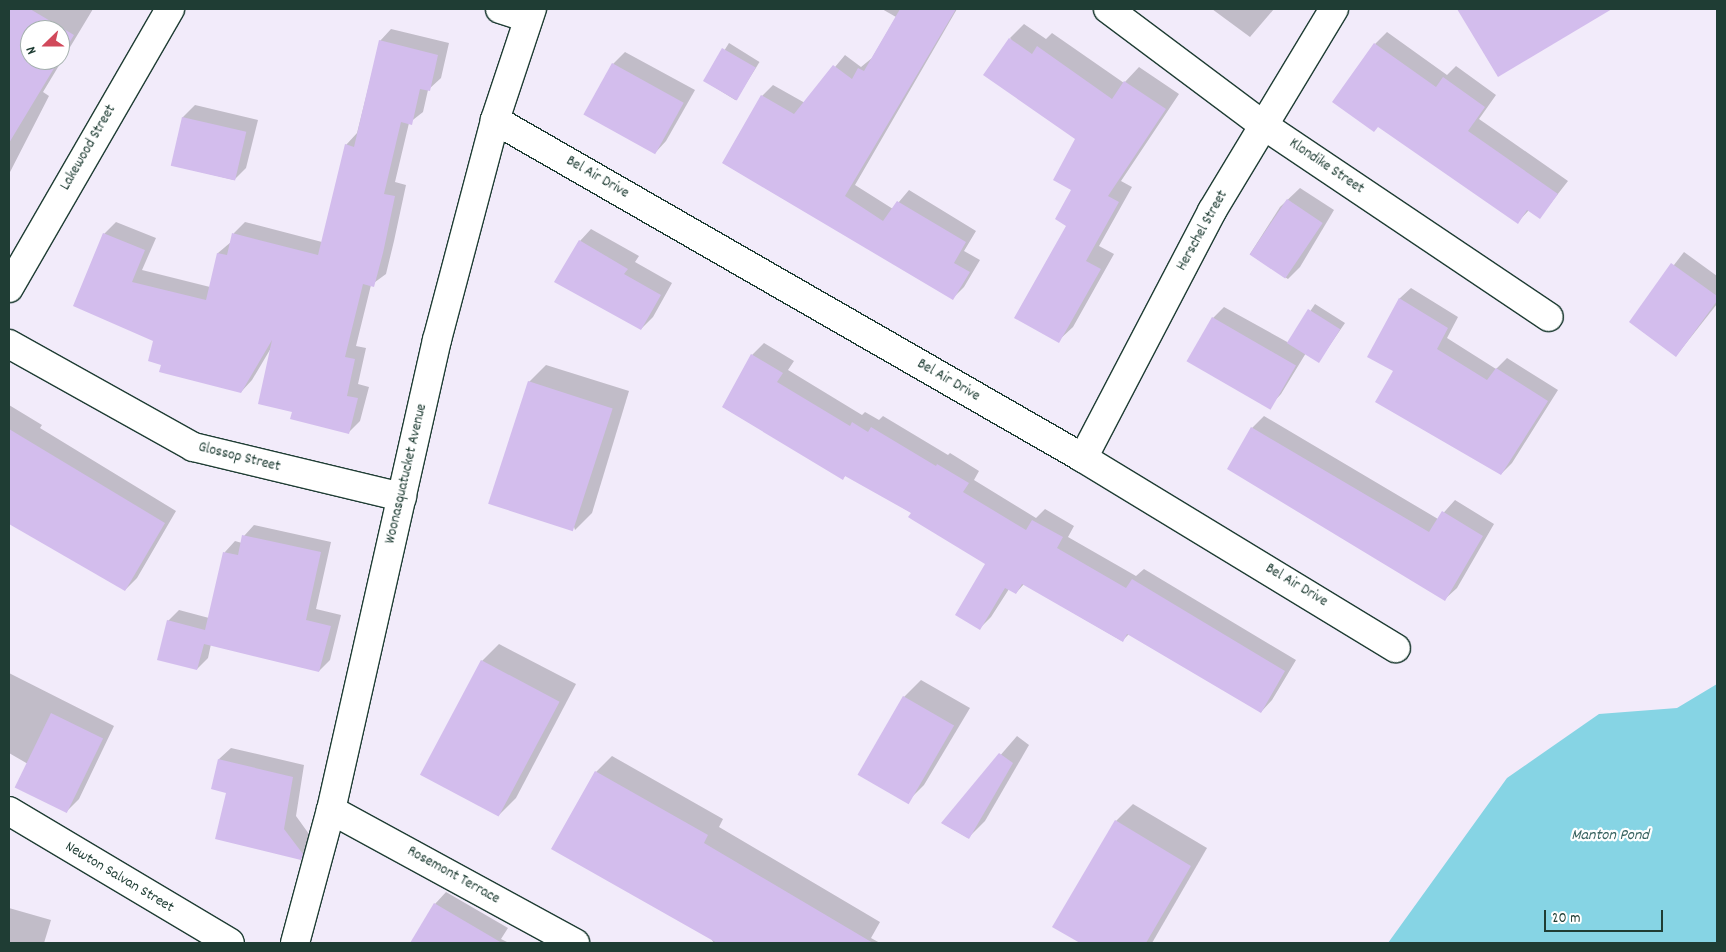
<!DOCTYPE html>
<style>
body{margin:0}
#map{position:relative;width:1726px;height:952px;overflow:hidden;background:#f2ebfa;font-family:Dekko,sans-serif}
div>[style]{position:absolute}
.water>*{inset:0;background:#86d4e4}
.shadow>*{inset:0;background:#0003;transform-origin:0 0}
.building>*{inset:0;background:#d3bded;transform-origin:0 0}
.roads{filter:drop-shadow(1px 0 #1f3d34) drop-shadow(-1px 0 #1f3d34) drop-shadow(0 1px #1f3d34) drop-shadow(0 -1px #1f3d34)}
.minor>*{height:28px;margin:-14px;padding:0 14px;transform-origin:14px;border-radius:14px;background:#fff}
.tertiary>*{height:28px;margin:-14px;padding:0 14px;transform-origin:14px;border-radius:14px;background:#fff}
span{translate:-50% -50%;white-space:nowrap;text-align:center;line-height:1.15;-webkit-text-stroke:4.5px #fff;paint-order:stroke}
.street-label{font-size:15px;color:#1f3d34}
.water-label{font-size:16px;color:#396360;font-style:italic}
.frame{position:absolute;inset:0;border:10px solid #1f3d34;pointer-events:none}
.north{position:absolute;left:20px;top:20px;width:50px;height:50px;box-sizing:border-box;background:#fff;border:1px solid #a5b1ae;border-radius:50%;rotate:248deg;font-size:14px;font-weight:700;line-height:20px;text-align:center;color:#1f3d34}
.north::after{content:'';display:block;margin:auto;width:18px;height:22px;background:#d1495b;clip-path:polygon(50% 0,100% 100%,50% 72%,0 100%)}
.scale{position:absolute;left:1544px;top:910px;width:119px;height:22px;box-sizing:border-box;border:2px solid #1f3d34;border-top:0;padding-left:6px;font-size:15px;line-height:18px;white-space:nowrap;color:#1f3d34;-webkit-text-stroke:4px #fff;paint-order:stroke}
</style>
<div id="map">
<div class="water">
<div style="clip-path:polygon(1717px 684px,1717px 943px,1388px 943px,1507px 778px,1599px 714px,1677px 708px)"></div>
</div>
<div class="shadow">
<div style="clip-path:polygon(evenodd,9px 9px,93px 9px,43px 92px,49px 96px,9px 174px,9px 9px,30px 30px,60px 30px,60px 60px,30px 60px,30px 30px)"></div>
<div style="clip-path:polygon(882px 9px,957px 9px,855px 185px,893px 209px,909px 190px,976px 231px,964px 251px,980px 260px,964px 287px,953px 298px,723px 163px,762px 96px,773px 85px,805px 103px,845px 55px,861px 67px,872px 58px,896px 17px)"></div>
<div style="clip-path:polygon(1212px 9px,1274px 9px,1250px 37px)"></div>
<div style="clip-path:polygon(1458px 9px,1610px 9px,1498px 76px)"></div>
<div style="clip-path:polygon(1024px 24px,1046px 39px,1052px 33px,1124px 83px,1139px 67px,1179px 94px,1121px 181px,1132px 187px,1099px 246px,1114px 254px,1073px 327px,1058px 341px,1077px 138px,1010px 38px)"></div>
<div style="clip-path:polygon(391px 29px,449px 43px,441px 78px,428px 90px,423px 112px,409px 123px,395px 182px,406px 185px,394px 241px,386px 274px,371px 285px,356px 346px,366px 348px,358px 384px,369px 387px,360px 421px,349px 432px,293px 411px,271px 348px,252px 380px,241px 392px,162px 364px,155px 340px,104px 234px,116px 222px,156px 238px,142px 270px,210px 287px,218px 253px,231px 242px,234px 233px,245px 222px,322px 242px,346px 145px,357px 133px,380px 41px)"></div>
<div style="clip-path:polygon(1387px 32px,1447px 75px,1456px 66px,1496px 95px,1479px 119px,1568px 181px,1540px 217px,1529px 210px,1518px 222px,1375px 44px)"></div>
<div style="left:729px;top:43px;width:36px;height:45px;rotate:32deg"></div>
<div style="clip-path:polygon(625px 52px,695px 90px,666px 141px,655px 153px,585px 114px,613px 64px)"></div>
<div style="clip-path:polygon(195px 105px,258px 120px,246px 168px,234px 180px,172px 165px,183px 117px)"></div>
<div style="clip-path:polygon(1300px 188px,1334px 210px,1300px 267px,1288px 279px,1250px 254px,1280px 207px)"></div>
<div style="clip-path:polygon(591px 229px,639px 256px,635px 262px,672px 283px,653px 317px,641px 329px,580px 241px)"></div>
<div style="clip-path:polygon(1684px 252px,1717px 276px,1717px 304px,1676px 356px,1630px 322px)"></div>
<div style="clip-path:polygon(1411px 288px,1458px 317px,1447px 338px,1496px 369px,1507px 358px,1558px 390px,1512px 463px,1501px 474px,1395px 371px,1369px 356px,1400px 298px)"></div>
<div style="clip-path:polygon(1315px 304px,1345px 323px,1319px 361px,1306px 353px,1281px 394px,1270px 406px,1213px 318px,1224px 307px,1289px 343px)"></div>
<div style="clip-path:polygon(764px 343px,794px 361px,788px 370px,862px 415px,865px 412px,879px 420px,883px 416px,948px 455px,950px 453px,979px 471px,974px 480px,1036px 518px,1045px 509px,1074px 526px,1068px 537px,1136px 576px,1144px 569px,1296px 660px,1272px 700px,1261px 712px,1129px 634px,1122px 641px,1024px 584px,1016px 593px,1009px 589px,991px 617px,980px 628px,987px 563px,912px 513px,846px 475px,843px 478px,723px 407px,752px 355px)"></div>
<div style="clip-path:polygon(546px 365px,629px 391px,592px 513px,575px 530px,529px 382px)"></div>
<div style="clip-path:polygon(9px 405px,42px 425px,40px 428px,176px 511px,137px 578px,125px 590px,9px 509px)"></div>
<div style="clip-path:polygon(1264px 416px,1438px 519px,1455px 500px,1494px 524px,1457px 588px,1445px 599px,1252px 428px)"></div>
<div style="clip-path:polygon(254px 525px,331px 542px,316px 609px,341px 615px,330px 660px,319px 671px,211px 644px,208px 658px,197px 669px,168px 621px,179px 610px,209px 618px,225px 552px,235px 541px,242px 543px,244px 536px)"></div>
<div style="clip-path:polygon(499px 644px,576px 684px,516px 798px,499px 815px,482px 661px)"></div>
<div style="clip-path:polygon(9px 673px,114px 726px,79px 799px,67px 811px,28px 764px,9px 753px)"></div>
<div style="clip-path:polygon(921px 680px,970px 708px,924px 785px,907px 802px,904px 697px)"></div>
<div style="clip-path:polygon(1017px 736px,1029px 745px,985px 821px,968px 838px,942px 823px)"></div>
<div style="clip-path:polygon(231px 748px,304px 765px,296px 816px,314px 841px,301px 858px,227px 792px,219px 759px)"></div>
<div style="clip-path:polygon(612px 756px,723px 819px,719px 827px,880px 922px,871px 938px,880px 943px,714px 943px,596px 772px)"></div>
<div style="clip-path:polygon(1133px 804px,1207px 848px,1152px 943px,1082px 943px,1054px 927px,1116px 821px)"></div>
<div style="clip-path:polygon(446px 892px,508px 928px,501px 939px,509px 943px,412px 943px,435px 904px)"></div>
<div style="clip-path:polygon(9px 908px,51px 920px,44px 943px,9px 943px)"></div>
</div>
<div class="building">
<div style="clip-path:polygon(9px 9px,30px 9px,74px 35px,60px 58px,60px 30px,30px 30px,30px 60px,59px 60px,9px 143px)"></div>
<div style="clip-path:polygon(900px 9px,956px 9px,845px 196px,883px 221px,897px 201px,966px 242px,954px 263px,970px 272px,953px 300px,722px 163px,761px 95px,794px 114px,833px 65px,852px 79px,858px 68px,864px 71px)"></div>
<div style="clip-path:polygon(1457px 9px,1612px 9px,1498px 77px)"></div>
<div style="clip-path:polygon(1009px 38px,1032px 54px,1037px 46px,1112px 99px,1124px 81px,1166px 109px,1108px 196px,1119px 202px,1086px 261px,1101px 269px,1059px 343px,1014px 318px,1066px 226px,1055px 219px,1071px 190px,1053px 180px,1075px 139px,983px 75px)"></div>
<div style="clip-path:polygon(379px 40px,438px 55px,430px 91px,420px 89px,412px 125px,401px 122px,384px 194px,395px 196px,383px 253px,374px 287px,363px 284px,345px 357px,355px 359px,347px 396px,358px 398px,349px 434px,290px 419px,292px 412px,258px 404px,272px 340px,241px 393px,159px 372px,161px 365px,148px 361px,153px 341px,73px 306px,103px 233px,145px 250px,132px 282px,206px 300px,217px 253px,227px 255px,232px 233px,318px 255px,345px 144px,354px 147px)"></div>
<div style="clip-path:polygon(1374px 43px,1436px 87px,1443px 77px,1485px 107px,1468px 131px,1558px 194px,1540px 219px,1527px 210px,1518px 224px,1378px 127px,1374px 132px,1332px 102px)"></div>
<div style="left:722px;top:48px;width:39px;height:38px;rotate:30deg"></div>
<div style="left:612px;top:63px;width:82px;height:59px;rotate:29deg"></div>
<div style="left:182px;top:117px;width:66px;height:50px;rotate:13deg"></div>
<div style="left:1287px;top:199px;width:43px;height:67px;rotate:34deg"></div>
<div style="clip-path:polygon(579px 240px,628px 269px,624px 274px,661px 295px,641px 330px,554px 282px)"></div>
<div style="clip-path:polygon(1671px 263px,1717px 296px,1717px 301px,1676px 357px,1629px 322px)"></div>
<div style="clip-path:polygon(1399px 298px,1448px 328px,1437px 349px,1487px 380px,1496px 368px,1548px 401px,1501px 475px,1375px 402px,1393px 371px,1367px 357px)"></div>
<div style="left:1308px;top:309px;width:38px;height:40px;rotate:32deg"></div>
<div style="left:1212px;top:317px;width:97px;height:51px;rotate:30deg"></div>
<div style="clip-path:polygon(751px 354px,783px 373px,777px 382px,850px 426px,852px 422px,868px 432px,871px 427px,936px 466px,937px 464px,969px 483px,963px 492px,1026px 530px,1032px 520px,1063px 537px,1057px 548px,1126px 588px,1132px 579px,1285px 671px,1261px 713px,1127px 634px,1123px 642px,1022px 584px,1016px 594px,1005px 588px,980px 630px,955px 615px,985px 564px,911px 519px,908px 517px,911px 513px,845px 476px,843px 480px,722px 407px)"></div>
<div style="left:528px;top:381px;width:89px;height:129px;rotate:18deg"></div>
<div style="clip-path:polygon(1251px 427px,1429px 532px,1442px 511px,1483px 536px,1445px 601px,1227px 469px)"></div>
<div style="clip-path:polygon(9px 429px,165px 523px,125px 591px,9px 524px)"></div>
<div style="clip-path:polygon(242px 535px,321px 552px,306px 620px,331px 626px,319px 672px,204px 644px,197px 670px,157px 660px,167px 620px,205px 630px,223px 552px,238px 555px)"></div>
<div style="left:481px;top:660px;width:89px;height:130px;rotate:28deg"></div>
<div style="left:903px;top:696px;width:59px;height:91px;rotate:30deg"></div>
<div style="left:51px;top:713px;width:58px;height:83px;rotate:26deg"></div>
<div style="clip-path:polygon(999px 753px,1013px 763px,969px 839px,941px 823px)"></div>
<div style="clip-path:polygon(218px 759px,293px 777px,284px 829px,303px 854px,301px 860px,215px 839px,226px 793px,211px 789px)"></div>
<div style="clip-path:polygon(595px 771px,708px 835px,704px 843px,873px 943px,717px 943px,551px 849px)"></div>
<div style="clip-path:polygon(1115px 820px,1191px 866px,1146px 943px,1080px 943px,1052px 927px)"></div>
<div style="clip-path:polygon(434px 903px,502px 943px,410px 943px)"></div>
</div>
<div class="roads">
<div class="minor">
<div style="left:500px;top:9px;width:29px;rotate:18deg"></div>
<div style="left:1108px;top:9px;width:194px;rotate:36.8deg"></div>
<div style="left:1263px;top:125px;width:344px;rotate:33.9deg"></div>
<div style="left:495px;top:120px;width:678px;rotate:29.89deg"></div>
<div style="left:1083px;top:458px;width:366px;rotate:31.3deg"></div>
<div style="left:9px;top:288px;width:322px;rotate:-60deg"></div>
<div style="left:9px;top:344px;width:211px;rotate:29.2deg"></div>
<div style="left:193px;top:447px;width:215px;rotate:13.5deg"></div>
<div style="left:1083px;top:458px;width:279px;rotate:-62.4deg"></div>
<div style="left:1212px;top:211px;width:236px;rotate:-58.9deg"></div>
<div style="left:331px;top:810px;width:278px;rotate:28.6deg"></div>
<div style="left:9px;top:811px;width:257px;rotate:30.8deg"></div>
</div>
<div class="tertiary">
<div style="left:295px;top:943px;width:138px;rotate:-74.9deg"></div>
<div style="left:331px;top:810px;width:482px;rotate:-77.3deg"></div>
<div style="left:437px;top:340px;width:228px;rotate:-75.2deg"></div>
<div style="left:495px;top:120px;width:117px;rotate:-71.6deg"></div>
</div>
</div>
<div class="street-label">
<span style="left:89px;top:148px;rotate:-60deg">Lakewood Street</span>
<span style="left:1326px;top:167px;rotate:34deg">Klondike Street</span>
<span style="left:597px;top:178px;rotate:30deg">Bel Air Drive</span>
<span style="left:1203px;top:231px;rotate:-61deg">Herschel Street</span>
<span style="left:948px;top:381px;rotate:30deg">Bel Air Drive</span>
<span style="left:239px;top:458px;rotate:14deg">Glossop Street</span>
<span style="left:407px;top:474px;rotate:-77deg">Woonasquatucket Avenue</span>
<span style="left:1296px;top:586px;rotate:31deg">Bel Air Drive</span>
<span style="left:453px;top:876px;rotate:29deg">Rosemont Terrace</span>
<span style="left:119px;top:878px;rotate:31deg">Newton Salvan Street</span>
</div>
<div class="water-label">
<span style="left:1610px;top:836px">Manton Pond</span>
</div>
<div class="frame"></div>
<div class="north">N</div>
<div class="scale">20 m</div>
</div>
